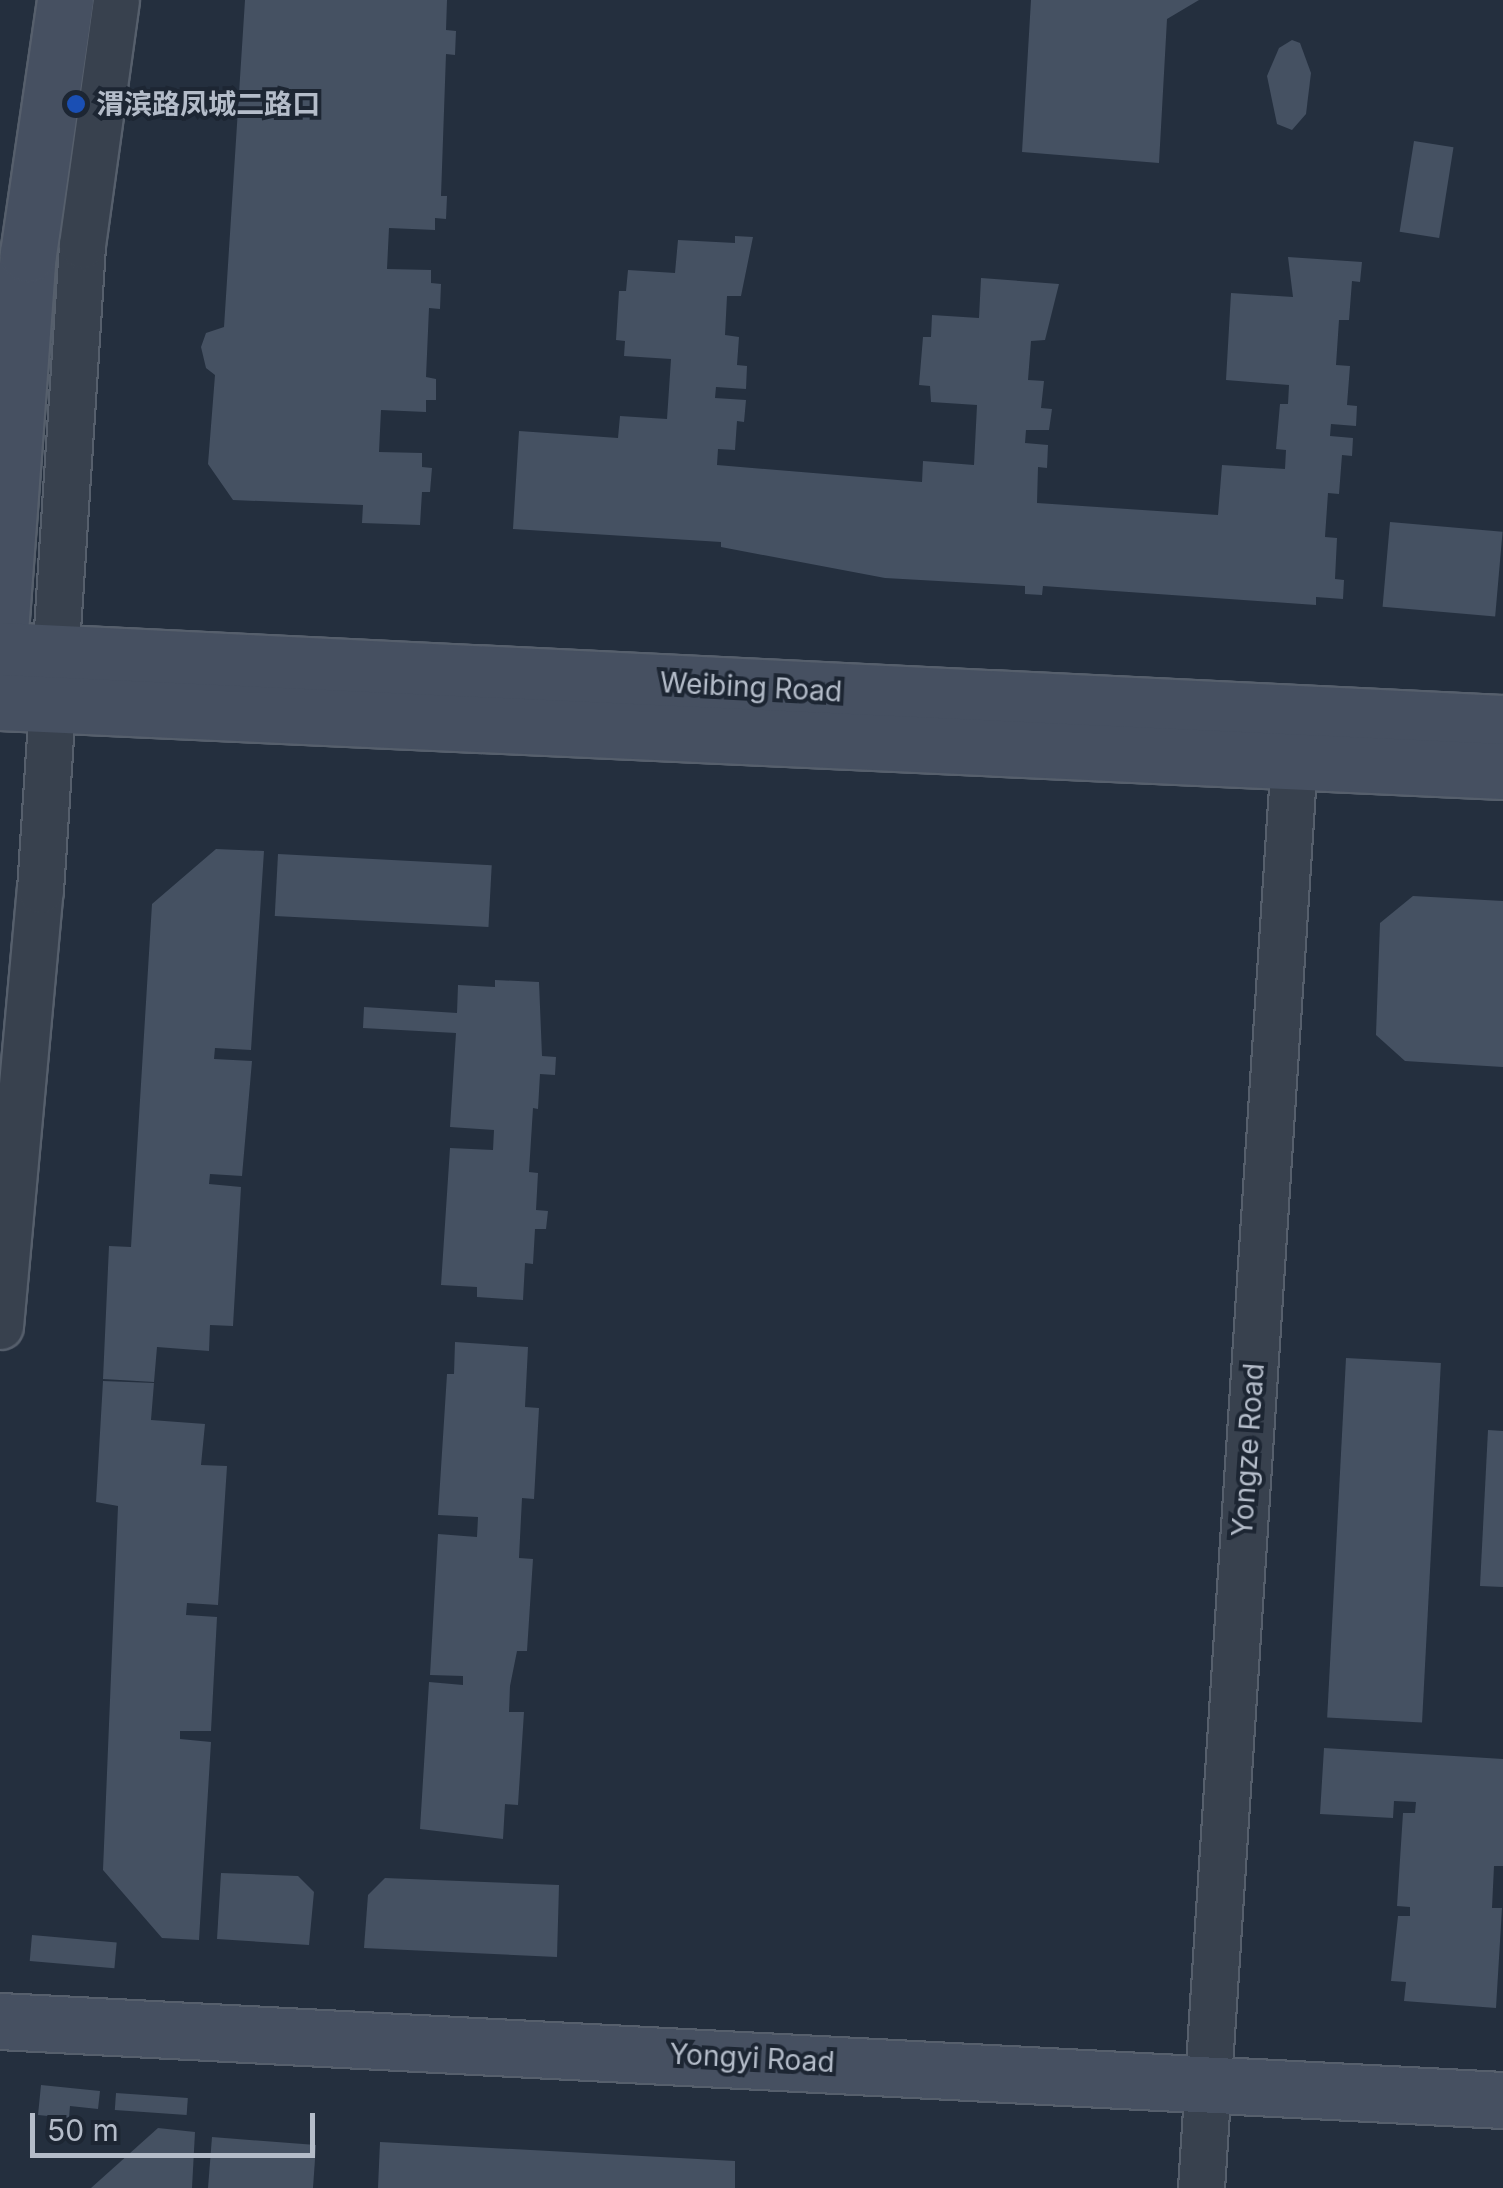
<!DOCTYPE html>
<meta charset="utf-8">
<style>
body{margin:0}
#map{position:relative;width:1503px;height:2188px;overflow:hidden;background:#242f3e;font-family:Inter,"Noto Sans SC",sans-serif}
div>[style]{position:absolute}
.building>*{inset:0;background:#455162;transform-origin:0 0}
.roads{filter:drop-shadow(2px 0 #565f6c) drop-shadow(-2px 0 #565f6c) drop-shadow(0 2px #565f6c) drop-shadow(0 -2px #565f6c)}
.street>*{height:45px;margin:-22.5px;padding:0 22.5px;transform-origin:22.5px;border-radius:22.5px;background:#38414e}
.secondary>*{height:55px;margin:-27.5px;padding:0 27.5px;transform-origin:27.5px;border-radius:27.5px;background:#465061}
.dots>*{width:28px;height:28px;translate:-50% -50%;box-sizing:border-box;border:5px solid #1d2633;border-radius:50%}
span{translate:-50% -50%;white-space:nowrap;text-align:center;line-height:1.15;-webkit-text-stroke:8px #1d2633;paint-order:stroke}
.poi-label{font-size:28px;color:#b4bcc9;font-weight:700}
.left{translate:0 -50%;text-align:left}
.street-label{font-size:28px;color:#b4bcc9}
.scale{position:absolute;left:30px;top:2113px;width:285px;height:45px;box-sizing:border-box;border:5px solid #b4bcc9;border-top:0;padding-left:12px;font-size:30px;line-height:35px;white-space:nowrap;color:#b4bcc9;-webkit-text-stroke:8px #1d2633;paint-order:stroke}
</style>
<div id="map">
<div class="building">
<div style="clip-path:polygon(245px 0,447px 0,446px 30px,456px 31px,455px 55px,446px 54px,441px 196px,447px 196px,446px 219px,435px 218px,435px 230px,389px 228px,387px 269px,431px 270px,431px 283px,441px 284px,440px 309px,429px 308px,426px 377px,436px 379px,436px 400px,426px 400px,426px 412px,381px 410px,379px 452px,422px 453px,422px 467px,432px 468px,430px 492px,422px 492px,420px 525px,362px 523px,363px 505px,233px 500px,208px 464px,215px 375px,206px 368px,201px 347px,206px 333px,224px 327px)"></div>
<div style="clip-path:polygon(1031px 0,1199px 0,1167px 19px,1159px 163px,1022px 152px)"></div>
<div style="clip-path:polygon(1292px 40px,1300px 43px,1311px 73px,1306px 114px,1292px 130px,1277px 124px,1267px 76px,1279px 48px)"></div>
<div style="left:1414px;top:141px;width:40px;height:92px;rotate:9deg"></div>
<div style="clip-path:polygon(735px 236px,753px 237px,741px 296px,727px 296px,725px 335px,739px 337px,737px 365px,747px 366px,746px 389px,716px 387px,715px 398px,746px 400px,744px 422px,737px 421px,735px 450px,718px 449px,717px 465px,922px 482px,923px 461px,974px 465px,977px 405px,931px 402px,930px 386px,919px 385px,923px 337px,931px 337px,932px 315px,979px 318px,981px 278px,1059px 284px,1045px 340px,1031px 341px,1028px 380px,1044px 381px,1041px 408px,1052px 409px,1049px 430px,1026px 430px,1025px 443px,1048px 445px,1047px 468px,1038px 467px,1037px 503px,1218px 515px,1222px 465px,1285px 469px,1286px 450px,1276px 449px,1280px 404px,1288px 404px,1289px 385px,1226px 380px,1231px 293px,1293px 297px,1288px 257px,1362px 262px,1360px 282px,1352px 281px,1349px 320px,1339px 320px,1336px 365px,1350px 366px,1347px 405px,1357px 406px,1356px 426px,1331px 424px,1330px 436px,1353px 438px,1352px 456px,1342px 455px,1339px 494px,1328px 493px,1325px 537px,1337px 538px,1335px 579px,1344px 580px,1343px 599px,1316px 597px,1316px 605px,1043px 586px,1042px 595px,1025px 594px,1025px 586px,885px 578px,721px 547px,721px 542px,513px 529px,519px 431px,618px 438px,620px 416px,667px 419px,671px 359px,624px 356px,625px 341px,616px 340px,619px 291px,626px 291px,628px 270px,675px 273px,678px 240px,735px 243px)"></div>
<div style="left:1390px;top:522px;width:113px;height:85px;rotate:5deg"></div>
<div style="clip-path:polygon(216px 849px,264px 851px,251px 1050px,215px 1048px,214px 1059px,252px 1061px,242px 1176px,210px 1174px,209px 1184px,241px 1187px,233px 1326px,210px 1325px,209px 1351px,157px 1347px,154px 1382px,103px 1379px,109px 1246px,131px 1247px,152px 904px)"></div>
<div style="left:278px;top:854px;width:214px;height:62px;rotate:3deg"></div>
<div style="clip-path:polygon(1413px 896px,1503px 901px,1503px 1067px,1405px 1061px,1376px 1035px,1380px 923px)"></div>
<div style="clip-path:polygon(495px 980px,539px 982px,542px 1056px,556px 1057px,555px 1075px,540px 1074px,538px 1109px,533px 1108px,529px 1172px,538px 1173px,536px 1210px,548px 1211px,546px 1229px,535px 1229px,533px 1264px,525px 1263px,523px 1300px,477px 1297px,477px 1287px,441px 1285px,450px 1148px,493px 1150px,494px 1130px,450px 1127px,456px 1033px,363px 1028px,364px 1007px,457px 1013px,458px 985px,495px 987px)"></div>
<div style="clip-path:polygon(455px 1342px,528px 1347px,525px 1407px,539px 1408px,534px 1499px,522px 1498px,519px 1558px,533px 1559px,527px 1651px,517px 1651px,510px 1686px,509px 1712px,524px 1712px,518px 1805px,505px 1804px,503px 1839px,420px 1829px,429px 1682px,463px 1685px,463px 1676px,430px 1675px,438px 1534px,477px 1537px,478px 1517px,438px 1515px,447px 1374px,454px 1374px)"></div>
<div style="left:1346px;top:1358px;width:95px;height:360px;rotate:3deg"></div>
<div style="clip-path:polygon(103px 1381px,154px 1383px,151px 1420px,205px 1424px,201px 1465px,227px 1466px,218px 1605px,187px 1603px,186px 1615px,217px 1617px,211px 1731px,180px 1731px,180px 1739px,211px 1742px,199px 1940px,162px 1938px,103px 1870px,118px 1506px,96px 1502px)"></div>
<div style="clip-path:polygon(1488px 1430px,1503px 1431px,1503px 1587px,1480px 1586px)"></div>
<div style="clip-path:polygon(1324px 1748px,1503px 1759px,1503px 1866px,1494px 1866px,1492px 1908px,1502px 1908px,1496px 2008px,1404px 2001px,1406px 1982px,1391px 1981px,1398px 1916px,1410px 1916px,1410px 1907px,1397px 1906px,1403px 1813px,1415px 1813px,1416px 1802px,1394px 1801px,1393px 1818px,1320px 1814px)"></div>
<div style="clip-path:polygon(221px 1873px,298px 1876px,314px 1892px,309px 1945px,217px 1939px)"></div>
<div style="clip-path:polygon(385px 1878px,559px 1885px,557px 1957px,364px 1948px,368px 1895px)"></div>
<div style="left:32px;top:1935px;width:85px;height:26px;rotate:5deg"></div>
<div style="clip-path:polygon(41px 2085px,100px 2091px,98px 2109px,70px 2106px,69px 2118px,38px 2115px)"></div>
<div style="left:116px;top:2093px;width:72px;height:17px;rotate:4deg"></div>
<div style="clip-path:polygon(158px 2128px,195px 2132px,192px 2188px,91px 2188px)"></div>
<div style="clip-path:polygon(212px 2137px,316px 2145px,313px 2188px,208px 2188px)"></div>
<div style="clip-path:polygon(380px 2142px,735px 2161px,735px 2188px,378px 2188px)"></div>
</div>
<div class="roads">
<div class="street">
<div style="left:0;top:1326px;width:438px;rotate:-84.8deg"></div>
<div style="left:40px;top:890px;width:646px;rotate:-86.27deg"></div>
<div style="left:82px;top:245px;width:247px;rotate:-82.1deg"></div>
<div style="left:1201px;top:2188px;width:1463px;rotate:-86.28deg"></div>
</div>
<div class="secondary">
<div style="left:0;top:632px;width:379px;rotate:-85.8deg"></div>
<div style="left:28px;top:254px;width:257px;rotate:-81.7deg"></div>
<div style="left:0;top:650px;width:1505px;rotate:2.78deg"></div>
<div style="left:0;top:702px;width:1505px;rotate:2.63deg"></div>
<div style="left:0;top:2021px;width:1505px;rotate:3.01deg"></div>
</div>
</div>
<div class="dots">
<div style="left:76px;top:104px;background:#1a4fb4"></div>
</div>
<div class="poi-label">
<span class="left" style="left:96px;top:104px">渭滨路凤城二路口</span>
</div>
<div class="street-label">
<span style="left:751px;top:687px;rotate:3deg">Weibing Road</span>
<span style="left:1248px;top:1450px;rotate:-86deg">Yongze Road</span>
<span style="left:752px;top:2058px;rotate:3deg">Yongyi Road</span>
</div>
<div class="scale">50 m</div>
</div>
